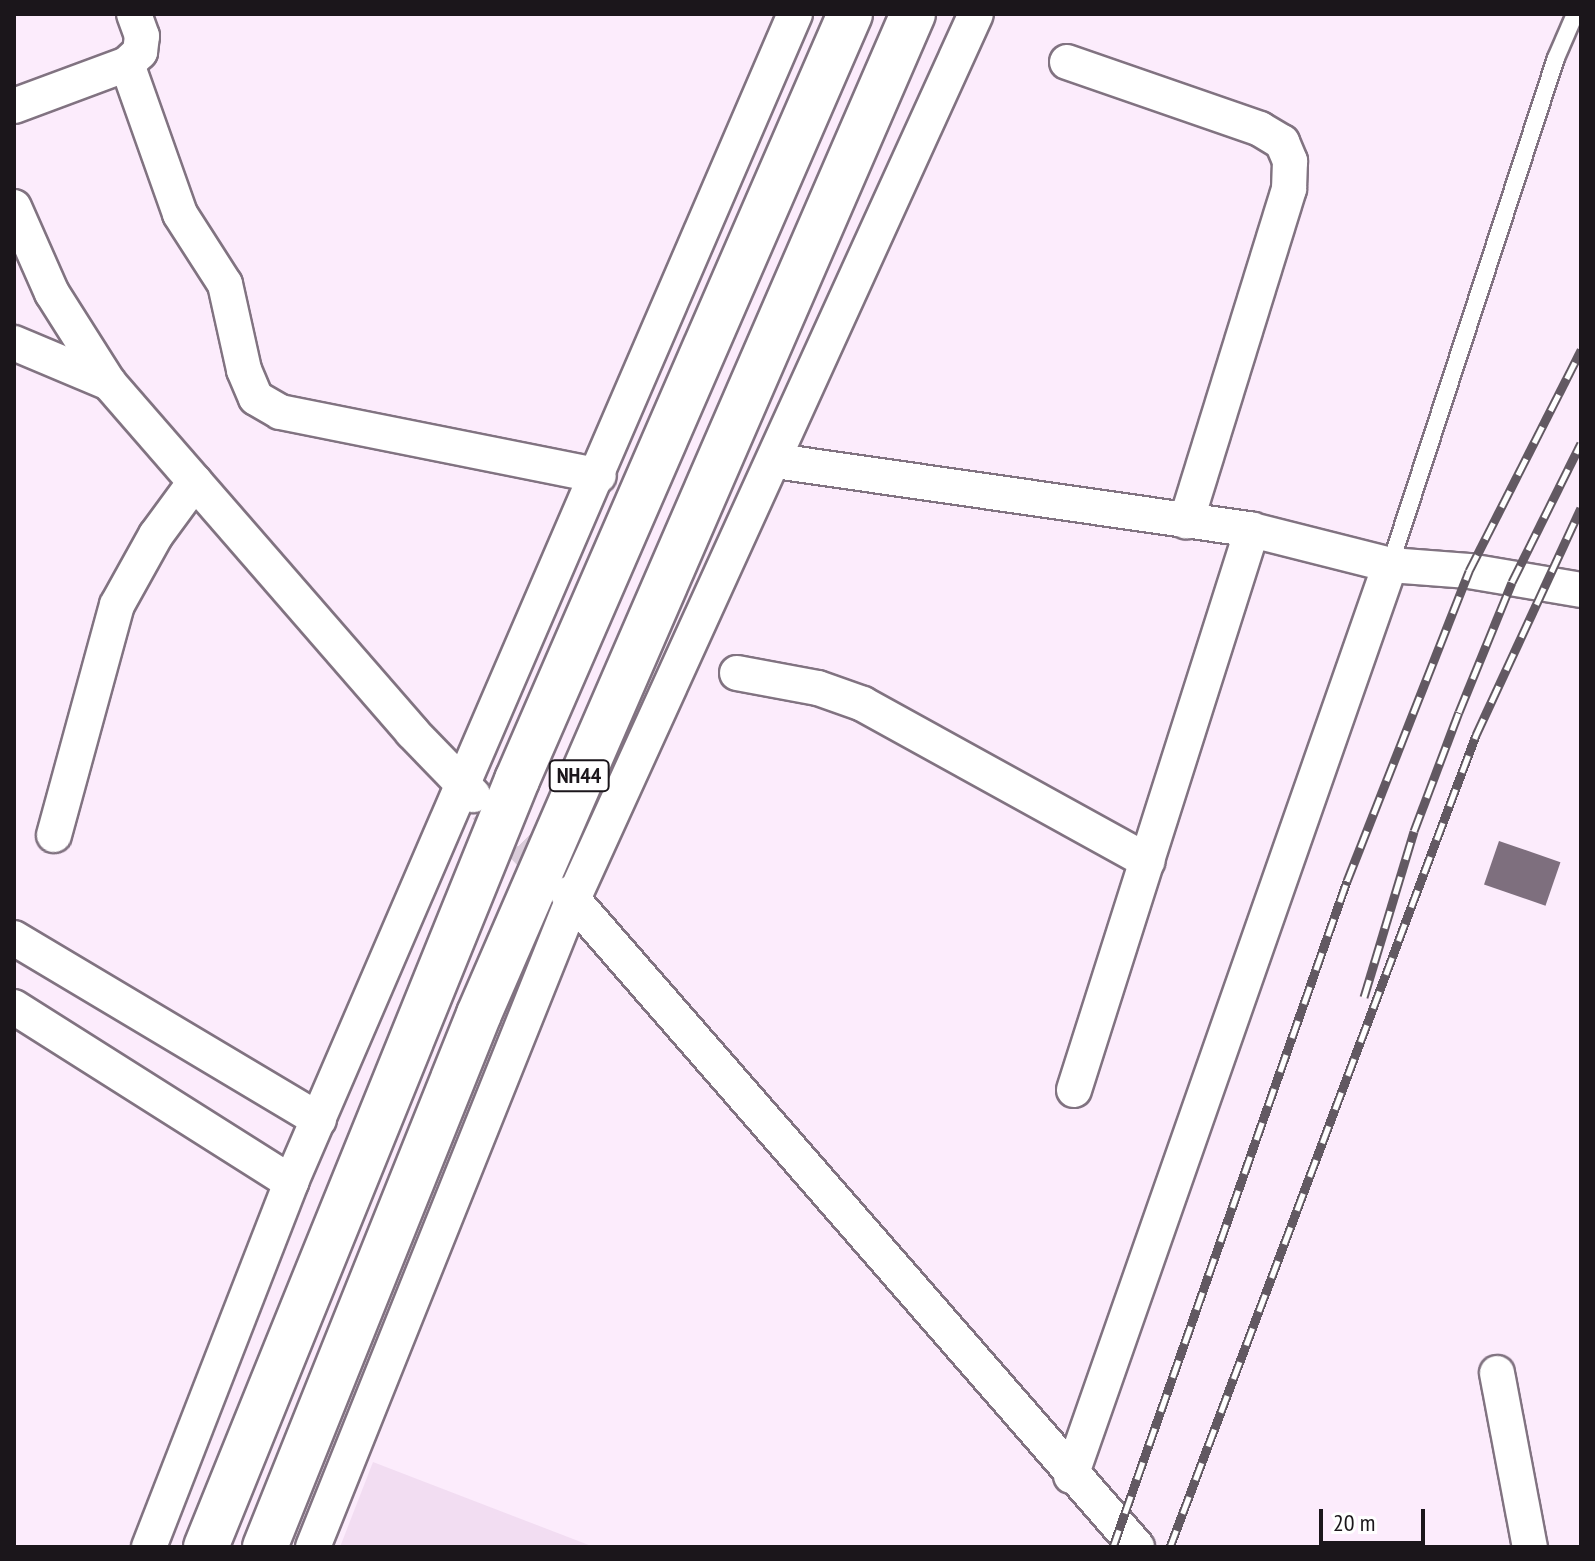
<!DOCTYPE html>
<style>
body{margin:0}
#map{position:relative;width:1595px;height:1561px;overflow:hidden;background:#fcecfc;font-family:"PT Sans Narrow",sans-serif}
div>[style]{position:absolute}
.built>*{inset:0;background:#f2ddf2}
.building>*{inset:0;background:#7e6f7e;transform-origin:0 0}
.street-tunnel>*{height:34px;margin-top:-17px;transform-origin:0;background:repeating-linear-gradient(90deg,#daccda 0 34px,transparent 0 51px)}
.roads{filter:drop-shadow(2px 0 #817381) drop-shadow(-2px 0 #817381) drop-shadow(0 2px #817381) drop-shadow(0 -2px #817381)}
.lane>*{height:16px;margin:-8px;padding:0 8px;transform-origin:8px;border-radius:8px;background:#fff}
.street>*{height:34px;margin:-17px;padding:0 17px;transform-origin:17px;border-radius:17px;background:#fff}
.highway>*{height:44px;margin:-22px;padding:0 22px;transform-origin:22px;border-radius:22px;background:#fff}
.rail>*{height:9px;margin-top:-4.5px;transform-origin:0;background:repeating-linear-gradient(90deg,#fff 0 18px,#625962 0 36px);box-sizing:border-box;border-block:2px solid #625962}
span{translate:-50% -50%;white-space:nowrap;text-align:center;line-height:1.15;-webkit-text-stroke:6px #fff;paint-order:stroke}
.shield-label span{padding:2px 6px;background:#fff;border:2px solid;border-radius:6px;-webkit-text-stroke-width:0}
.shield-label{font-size:22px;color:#1b161b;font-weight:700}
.frame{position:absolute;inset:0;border:16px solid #1b161b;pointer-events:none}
.scale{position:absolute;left:1319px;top:1509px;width:106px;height:36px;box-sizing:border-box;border:4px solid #1b161b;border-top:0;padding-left:10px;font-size:24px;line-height:28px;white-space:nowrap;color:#1b161b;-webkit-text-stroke:6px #fff;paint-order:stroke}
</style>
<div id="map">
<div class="built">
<div style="clip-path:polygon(373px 1462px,594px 1547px,340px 1547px)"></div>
</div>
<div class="building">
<div style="left:1499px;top:841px;width:65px;height:46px;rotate:19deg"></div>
</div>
<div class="street-tunnel">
<div style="left:485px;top:807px;width:104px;rotate:46.2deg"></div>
</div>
<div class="roads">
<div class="lane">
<div style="left:1390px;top:565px;width:533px;rotate:-71.87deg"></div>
<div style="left:1556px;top:58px;width:48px;rotate:-66.6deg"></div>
</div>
<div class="street">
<div style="left:1067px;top:62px;width:204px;rotate:19.1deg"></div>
<div style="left:1260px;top:129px;width:26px;rotate:31deg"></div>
<div style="left:1282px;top:142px;width:21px;rotate:67deg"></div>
<div style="left:1290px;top:161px;width:28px;rotate:92deg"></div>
<div style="left:1289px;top:189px;width:348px;rotate:107.2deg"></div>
<div style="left:127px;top:64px;width:159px;rotate:70.5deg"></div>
<div style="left:180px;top:214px;width:83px;rotate:57.3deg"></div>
<div style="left:225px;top:284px;width:88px;rotate:77.5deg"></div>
<div style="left:244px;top:370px;width:30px;rotate:67deg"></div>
<div style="left:256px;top:398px;width:28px;rotate:30deg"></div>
<div style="left:280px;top:412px;width:325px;rotate:11.3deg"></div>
<div style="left:14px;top:106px;width:121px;rotate:-20.4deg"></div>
<div style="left:127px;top:64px;width:18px;rotate:-43deg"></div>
<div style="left:140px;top:52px;width:16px;rotate:-83deg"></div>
<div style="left:142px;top:36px;width:23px;rotate:-110deg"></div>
<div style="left:14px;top:207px;width:94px;rotate:66.2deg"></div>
<div style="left:52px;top:293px;width:107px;rotate:57.7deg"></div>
<div style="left:109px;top:383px;width:462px;rotate:49deg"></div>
<div style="left:412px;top:732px;width:88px;rotate:45.9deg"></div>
<div style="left:14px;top:343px;width:103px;rotate:22.8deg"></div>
<div style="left:776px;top:461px;width:481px;rotate:8.2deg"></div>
<div style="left:1252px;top:530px;width:142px;rotate:14.2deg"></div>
<div style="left:1390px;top:565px;width:79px;rotate:4.3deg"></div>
<div style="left:1469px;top:571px;width:114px;rotate:9.6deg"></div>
<div style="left:737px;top:673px;width:82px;rotate:10.5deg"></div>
<div style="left:818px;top:688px;width:48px;rotate:19.6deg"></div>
<div style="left:863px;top:704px;width:325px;rotate:28.9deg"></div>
<div style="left:54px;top:835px;width:238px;rotate:-74.7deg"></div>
<div style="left:117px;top:605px;width:80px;rotate:-60.9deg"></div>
<div style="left:156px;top:535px;width:66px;rotate:-53.7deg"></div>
<div style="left:568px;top:894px;width:866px;rotate:48.93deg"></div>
<div style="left:14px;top:938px;width:355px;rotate:30.8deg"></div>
<div style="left:14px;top:1007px;width:328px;rotate:32.3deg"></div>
<div style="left:1074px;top:1090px;width:588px;rotate:-72.37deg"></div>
<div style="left:1497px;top:1373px;width:177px;rotate:79.3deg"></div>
<div style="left:1071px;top:1476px;width:965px;rotate:-70.7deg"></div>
<div style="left:149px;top:1547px;width:392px;rotate:-68.7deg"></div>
<div style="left:291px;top:1182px;width:1272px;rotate:-66.66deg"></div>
<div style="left:313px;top:1547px;width:698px;rotate:-68.14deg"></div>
<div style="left:573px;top:899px;width:972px;rotate:-65.52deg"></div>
</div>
<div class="highway">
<div style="left:206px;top:1547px;width:828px;rotate:-67.93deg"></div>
<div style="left:517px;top:780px;width:835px;rotate:-66.5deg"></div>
<div style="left:265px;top:1547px;width:574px;rotate:-68.12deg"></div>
<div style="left:479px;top:1014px;width:1090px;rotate:-66.54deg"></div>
</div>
</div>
<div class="rail">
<div style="left:1364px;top:997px;width:173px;rotate:-73.2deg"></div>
<div style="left:1414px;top:831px;width:127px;rotate:-69.3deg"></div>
<div style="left:1459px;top:712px;width:140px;rotate:-67.8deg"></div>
<div style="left:1512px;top:582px;width:155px;rotate:-63.6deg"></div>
<div style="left:1113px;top:1547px;width:706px;rotate:-70.64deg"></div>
<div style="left:1347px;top:881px;width:333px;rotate:-68.5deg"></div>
<div style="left:1469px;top:571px;width:248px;rotate:-63.1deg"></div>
<div style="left:1170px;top:1547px;width:868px;rotate:-69.35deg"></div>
<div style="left:1476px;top:735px;width:250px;rotate:-65.2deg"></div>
</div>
<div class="shield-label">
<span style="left:579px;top:776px">NH44</span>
</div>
<div class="frame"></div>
<div class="scale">20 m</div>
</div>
